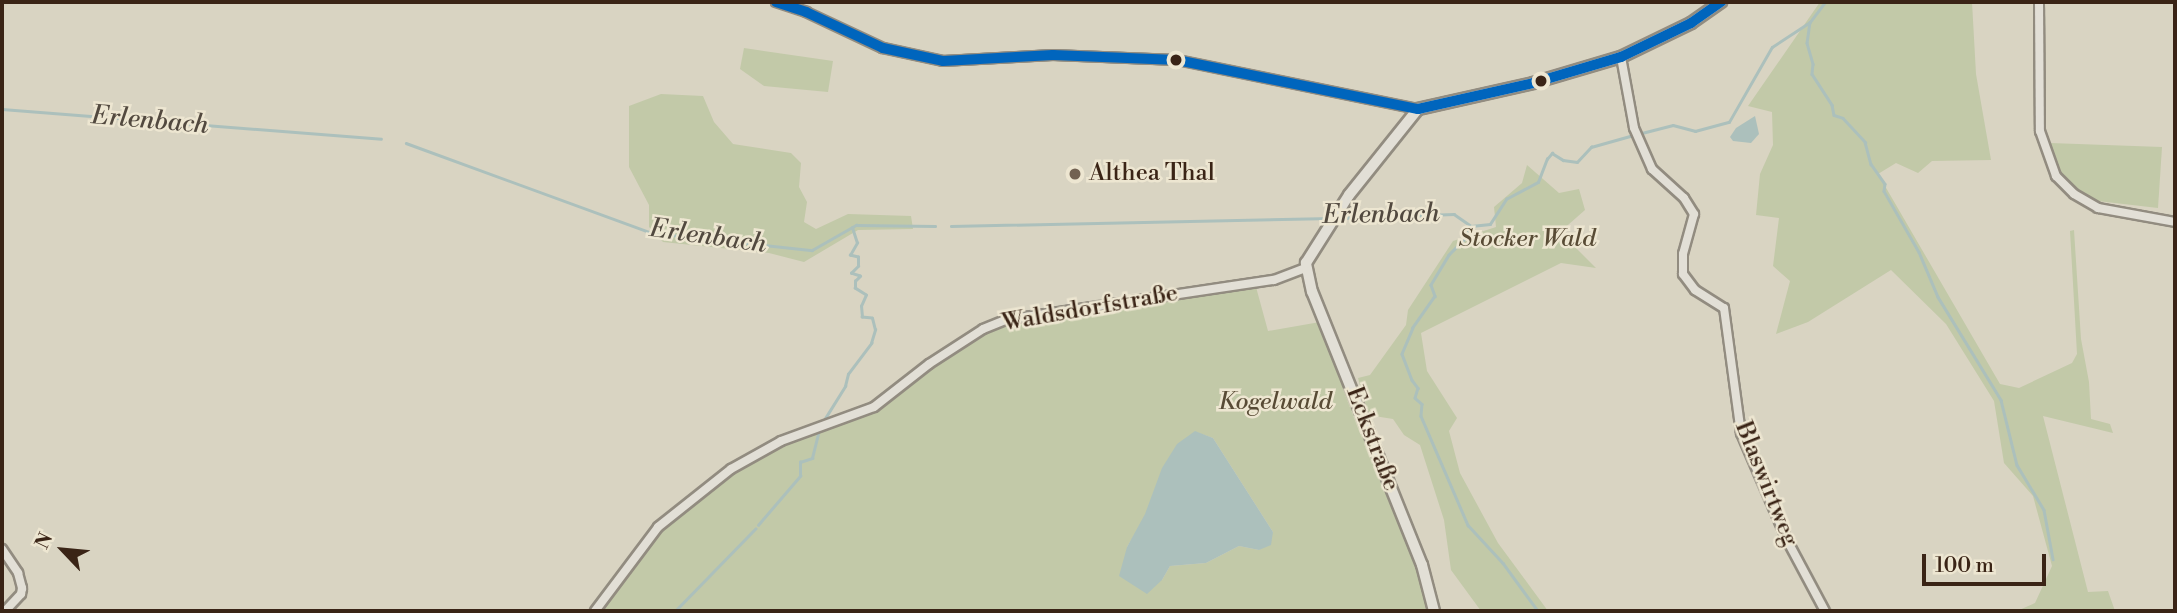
<!DOCTYPE html>
<meta charset="utf-8">
<style>
body{margin:0}
#map{position:relative;width:2177px;height:613px;overflow:hidden;background:#d9d4c2;font-family:"Libre Bodoni",serif}
div>[style]{position:absolute}
.green>*{inset:0;background:#c2c9a8}
.water>*{inset:0;background:#acc0bc}
.stream>*{height:2.5px;margin:-1.25px;padding:0 1.25px;transform-origin:1.25px;border-radius:1.25px;background:#acc0bc}
.roads{filter:drop-shadow(2px 0 #928c80) drop-shadow(-2px 0 #928c80) drop-shadow(0 2px #928c80) drop-shadow(0 -2px #928c80)}
.street>*{height:8px;margin:-4px;padding:0 4px;transform-origin:4px;border-radius:4px;background:#e2dfd6}
.secondary>*{height:10px;margin:-5px;padding:0 5px;transform-origin:5px;border-radius:5px;background:#e2dfd6}
.bus-1>*{height:10px;margin:-5px;padding:0 5px;transform-origin:5px;border-radius:5px;background:#0065bd}
.dots>*{width:19px;height:19px;translate:-50% -50%;box-sizing:border-box;border:4px solid #ede6d1;border-radius:50%}
span{translate:-50% -50%;white-space:nowrap;text-align:center;line-height:1.15;-webkit-text-stroke:5px #ede6d1;paint-order:stroke}
.poi-label{font-size:24px;color:#3a2416}
.left{translate:0 -50%;text-align:left}
.park-label{font-size:24px;color:#584b35;font-style:italic}
.street-label{font-size:24px;color:#3a2416}
.water-label{font-size:26px;color:#52493f;font-style:italic}
.frame{position:absolute;inset:0;border:4px solid #3a2416;pointer-events:none}
.north{position:absolute;left:28px;top:515px;width:70px;height:70px;-webkit-text-stroke:5px #ede6d1;paint-order:stroke;rotate:296deg;font-size:19px;font-weight:700;line-height:28px;text-align:center;color:#3a2416}
.north::after{content:'';display:block;margin:auto;width:24px;height:32px;background:#3a2416;clip-path:polygon(50% 0,100% 100%,50% 72%,0 100%)}
.scale{position:absolute;left:1922px;top:554px;width:124px;height:32px;box-sizing:border-box;border:4px solid #3a2416;border-top:0;padding-left:9px;font-size:21px;line-height:24px;white-space:nowrap;color:#3a2416;-webkit-text-stroke:5px #ede6d1;paint-order:stroke}
</style>
<div id="map">
<div class="green">
<div style="clip-path:polygon(1820px 2px,1972px 2px,1976px 74px,1991px 160px,1932px 161px,1918px 173px,1896px 163px,1878px 174px,2000px 384px,2019px 388px,2072px 363px,2077px 354px,2070px 231px,2074px 230px,2081px 339px,2089px 382px,2091px 419px,2110px 424px,2113px 433px,2043px 416px,2088px 592px,2108px 591px,2115px 611px,2017px 611px,2035px 603px,2052px 566px,2033px 496px,2004px 463px,1994px 401px,1946px 324px,1891px 270px,1808px 322px,1776px 334px,1790px 281px,1773px 266px,1779px 218px,1756px 215px,1760px 174px,1773px 145px,1772px 112px,1748px 106px)"></div>
<div style="clip-path:polygon(744px 48px,833px 61px,828px 92px,764px 86px,740px 69px)"></div>
<div style="clip-path:polygon(661px 94px,703px 96px,714px 122px,733px 144px,791px 153px,801px 163px,799px 187px,807px 202px,804px 222px,816px 229px,848px 214px,911px 216px,913px 229px,858px 230px,804px 262px,769px 253px,663px 242px,649px 227px,649px 205px,629px 167px,629px 106px)"></div>
<div style="clip-path:polygon(2050px 143px,2162px 147px,2158px 208px,2089px 200px,2071px 191px,2055px 171px,2048px 151px)"></div>
<div style="clip-path:polygon(1527px 165px,1559px 193px,1579px 189px,1585px 210px,1560px 232px,1596px 268px,1561px 263px,1421px 333px,1427px 371px,1457px 418px,1449px 431px,1460px 473px,1498px 543px,1548px 611px,1481px 611px,1451px 570px,1444px 520px,1420px 445px,1404px 435px,1393px 419px,1368px 415px,1358px 378px,1370px 375px,1406px 325px,1408px 310px,1453px 241px,1496px 227px,1494px 207px,1522px 183px)"></div>
<div style="clip-path:polygon(evenodd,1256px 287px,1268px 331px,1320px 322px,1419px 566px,1429px 611px,597px 611px,659px 530px,754px 457px,813px 430px,833px 427px,874px 410px,985px 331px,1133px 302px,1256px 287px,1196px 432px,1213px 438px,1273px 532px,1259px 550px,1239px 546px,1206px 563px,1170px 566px,1162px 580px,1127px 547px,1196px 432px)"></div>
</div>
<div class="water">
<div style="clip-path:polygon(1755px 116px,1759px 134px,1751px 143px,1733px 141px,1730px 137px,1736px 128px)"></div>
<div style="clip-path:polygon(1195px 431px,1213px 438px,1273px 532px,1271px 545px,1259px 550px,1239px 546px,1206px 563px,1170px 566px,1162px 580px,1147px 594px,1119px 576px,1127px 547px,1145px 514px,1162px 468px,1177px 444px)"></div>
</div>
<div class="stream">
<div style="left:1810px;top:22px;width:21px;rotate:98deg"></div>
<div style="left:1807px;top:43px;width:22px;rotate:74deg"></div>
<div style="left:1813px;top:64px;width:10px;rotate:96deg"></div>
<div style="left:1812px;top:74px;width:37px;rotate:57deg"></div>
<div style="left:1832px;top:105px;width:10px;rotate:79deg"></div>
<div style="left:1834px;top:115px;width:9px;rotate:18deg"></div>
<div style="left:1843px;top:118px;width:33px;rotate:47deg"></div>
<div style="left:1865px;top:142px;width:23px;rotate:75deg"></div>
<div style="left:1871px;top:164px;width:24px;rotate:55deg"></div>
<div style="left:1885px;top:184px;width:7px;rotate:98deg"></div>
<div style="left:1884px;top:191px;width:70px;rotate:60.2deg"></div>
<div style="left:1919px;top:252px;width:49px;rotate:67.1deg"></div>
<div style="left:1938px;top:297px;width:121px;rotate:58.5deg"></div>
<div style="left:2001px;top:400px;width:67px;rotate:76.2deg"></div>
<div style="left:2017px;top:465px;width:52px;rotate:59deg"></div>
<div style="left:2044px;top:510px;width:50px;rotate:79.6deg"></div>
<div style="left:2px;top:109px;width:380px;rotate:4.5deg"></div>
<div style="left:406px;top:143px;width:262px;rotate:20.1deg"></div>
<div style="left:652px;top:233px;width:161px;rotate:6.1deg"></div>
<div style="left:812px;top:250px;width:51px;rotate:-29.6deg"></div>
<div style="left:856px;top:225px;width:79px;rotate:0.7deg"></div>
<div style="left:1338px;top:218px;width:116px;rotate:-2deg"></div>
<div style="left:1454px;top:214px;width:21px;rotate:35deg"></div>
<div style="left:1471px;top:226px;width:19px;rotate:-6deg"></div>
<div style="left:1490px;top:224px;width:30px;rotate:-57deg"></div>
<div style="left:1506px;top:199px;width:36px;rotate:-28deg"></div>
<div style="left:1538px;top:182px;width:25px;rotate:-69deg"></div>
<div style="left:1547px;top:159px;width:8px;rotate:-50deg"></div>
<div style="left:1552px;top:153px;width:13px;rotate:32deg"></div>
<div style="left:1563px;top:160px;width:14px;rotate:8deg"></div>
<div style="left:1577px;top:162px;width:21px;rotate:-47deg"></div>
<div style="left:1591px;top:147px;width:41px;rotate:-15.8deg"></div>
<div style="left:1630px;top:136px;width:44px;rotate:-14.3deg"></div>
<div style="left:1673px;top:125px;width:23px;rotate:15deg"></div>
<div style="left:1695px;top:131px;width:35px;rotate:-15deg"></div>
<div style="left:1729px;top:122px;width:86px;rotate:-60.2deg"></div>
<div style="left:1772px;top:47px;width:45px;rotate:-33.3deg"></div>
<div style="left:1810px;top:22px;width:25px;rotate:-53deg"></div>
<div style="left:951px;top:226px;width:381px;rotate:-1.2deg"></div>
<div style="left:1471px;top:226px;width:13px;rotate:113deg"></div>
<div style="left:1466px;top:238px;width:24px;rotate:135deg"></div>
<div style="left:1449px;top:255px;width:35px;rotate:121deg"></div>
<div style="left:1431px;top:285px;width:12px;rotate:70deg"></div>
<div style="left:1435px;top:296px;width:39px;rotate:125deg"></div>
<div style="left:1413px;top:328px;width:28px;rotate:113deg"></div>
<div style="left:1402px;top:354px;width:28px;rotate:69deg"></div>
<div style="left:1412px;top:380px;width:10px;rotate:53deg"></div>
<div style="left:1418px;top:388px;width:10px;rotate:107deg"></div>
<div style="left:1415px;top:398px;width:9px;rotate:41deg"></div>
<div style="left:1422px;top:404px;width:12px;rotate:95deg"></div>
<div style="left:1421px;top:416px;width:119px;rotate:66.7deg"></div>
<div style="left:1468px;top:525px;width:52px;rotate:47.4deg"></div>
<div style="left:1503px;top:563px;width:59px;rotate:53.9deg"></div>
<div style="left:824px;top:420px;width:40px;rotate:-58deg"></div>
<div style="left:845px;top:386px;width:12px;rotate:-76deg"></div>
<div style="left:848px;top:374px;width:39px;rotate:-53deg"></div>
<div style="left:871px;top:343px;width:14px;rotate:-73deg"></div>
<div style="left:875px;top:330px;width:12px;rotate:-104deg"></div>
<div style="left:872px;top:318px;width:10px;rotate:-174deg"></div>
<div style="left:862px;top:317px;width:11px;rotate:-95deg"></div>
<div style="left:861px;top:306px;width:12px;rotate:-66deg"></div>
<div style="left:866px;top:295px;width:13px;rotate:-148deg"></div>
<div style="left:855px;top:288px;width:7px;rotate:-90deg"></div>
<div style="left:855px;top:281px;width:7px;rotate:-45deg"></div>
<div style="left:860px;top:276px;width:9px;rotate:-162deg"></div>
<div style="left:851px;top:273px;width:10px;rotate:-45deg"></div>
<div style="left:858px;top:266px;width:9px;rotate:-90deg"></div>
<div style="left:858px;top:257px;width:8px;rotate:-166deg"></div>
<div style="left:850px;top:255px;width:14px;rotate:-60deg"></div>
<div style="left:857px;top:243px;width:16px;rotate:-108deg"></div>
<div style="left:758px;top:525px;width:65px;rotate:-49.4deg"></div>
<div style="left:800px;top:476px;width:14px;rotate:-90deg"></div>
<div style="left:800px;top:462px;width:13px;rotate:-18deg"></div>
<div style="left:812px;top:458px;width:25px;rotate:-76deg"></div>
<div style="left:675px;top:611px;width:115px;rotate:-45.7deg"></div>
</div>
<div class="roads">
<div class="street">
<div style="left:776px;top:2px;width:32px;rotate:18deg"></div>
<div style="left:806px;top:12px;width:85px;rotate:25.1deg"></div>
<div style="left:883px;top:48px;width:61px;rotate:12.2deg"></div>
<div style="left:943px;top:61px;width:110px;rotate:-3.1deg"></div>
<div style="left:1053px;top:55px;width:124px;rotate:2.3deg"></div>
<div style="left:1177px;top:60px;width:246px;rotate:11.5deg"></div>
<div style="left:2039px;top:2px;width:129px;rotate:89.6deg"></div>
<div style="left:2040px;top:131px;width:48px;rotate:70.4deg"></div>
<div style="left:2056px;top:176px;width:25px;rotate:45deg"></div>
<div style="left:2074px;top:194px;width:28px;rotate:30deg"></div>
<div style="left:2098px;top:208px;width:78px;rotate:10.3deg"></div>
<div style="left:1621px;top:57px;width:72px;rotate:79.6deg"></div>
<div style="left:1634px;top:128px;width:45px;rotate:66.3deg"></div>
<div style="left:1652px;top:169px;width:43px;rotate:42.2deg"></div>
<div style="left:1684px;top:198px;width:19px;rotate:58deg"></div>
<div style="left:1694px;top:214px;width:41px;rotate:105.4deg"></div>
<div style="left:1683px;top:254px;width:20px;rotate:90deg"></div>
<div style="left:1683px;top:274px;width:20px;rotate:53deg"></div>
<div style="left:1695px;top:290px;width:34px;rotate:32deg"></div>
<div style="left:1724px;top:308px;width:126px;rotate:82.3deg"></div>
<div style="left:1741px;top:433px;width:119px;rotate:66.7deg"></div>
<div style="left:1788px;top:542px;width:78px;rotate:61.8deg"></div>
<div style="left:2px;top:549px;width:29px;rotate:56deg"></div>
<div style="left:18px;top:573px;width:16px;rotate:75deg"></div>
<div style="left:22px;top:588px;width:6px;rotate:99deg"></div>
<div style="left:21px;top:594px;width:23px;rotate:133deg"></div>
<div style="left:595px;top:611px;width:105px;rotate:-53.1deg"></div>
<div style="left:658px;top:527px;width:93px;rotate:-38.5deg"></div>
<div style="left:731px;top:469px;width:57px;rotate:-29.2deg"></div>
<div style="left:781px;top:441px;width:99px;rotate:-20.1deg"></div>
<div style="left:874px;top:407px;width:70px;rotate:-38deg"></div>
<div style="left:929px;top:364px;width:64px;rotate:-32.9deg"></div>
<div style="left:983px;top:329px;width:24px;rotate:-22deg"></div>
<div style="left:1005px;top:320px;width:272px;rotate:-8.5deg"></div>
<div style="left:1274px;top:280px;width:33px;rotate:-21deg"></div>
</div>
<div class="secondary">
<div style="left:1434px;top:611px;width:48px;rotate:-104.6deg"></div>
<div style="left:1422px;top:565px;width:294px;rotate:-111.9deg"></div>
<div style="left:1312px;top:292px;width:30px;rotate:-102deg"></div>
<div style="left:1306px;top:263px;width:80px;rotate:-57.7deg"></div>
<div style="left:1349px;top:195px;width:110px;rotate:-51.3deg"></div>
<div style="left:1418px;top:109px;width:118px;rotate:-12.7deg"></div>
<div style="left:1533px;top:83px;width:92px;rotate:-16.5deg"></div>
<div style="left:1621px;top:57px;width:78px;rotate:-25.9deg"></div>
<div style="left:1691px;top:23px;width:37px;rotate:-35deg"></div>
</div>
</div>
<div class="bus-1">
<div style="left:776px;top:2px;width:32px;rotate:18deg"></div>
<div style="left:806px;top:12px;width:85px;rotate:25.1deg"></div>
<div style="left:883px;top:48px;width:61px;rotate:12.2deg"></div>
<div style="left:943px;top:61px;width:110px;rotate:-3.1deg"></div>
<div style="left:1053px;top:55px;width:124px;rotate:2.3deg"></div>
<div style="left:1177px;top:60px;width:246px;rotate:11.5deg"></div>
<div style="left:1418px;top:109px;width:118px;rotate:-12.7deg"></div>
<div style="left:1533px;top:83px;width:92px;rotate:-16.5deg"></div>
<div style="left:1621px;top:57px;width:78px;rotate:-25.9deg"></div>
<div style="left:1691px;top:23px;width:37px;rotate:-35deg"></div>
</div>
<div class="dots">
<div style="left:1176px;top:60px;background:#3a2416"></div>
<div style="left:1541px;top:81px;background:#3a2416"></div>
<div style="left:1075px;top:174px;background:#726252"></div>
</div>
<div class="poi-label">
<span class="left" style="left:1089px;top:174px">Althea Thal</span>
</div>
<div class="park-label">
<span style="left:1527px;top:240px">Stocker Wald</span>
<span style="left:1275px;top:403px">Kogelwald</span>
</div>
<div class="street-label">
<span style="left:1090px;top:309px;rotate:-10deg">Waldsdorfstraße</span>
<span style="left:1372px;top:439px;rotate:69deg">Eckstraße</span>
<span style="left:1766px;top:484px;rotate:68deg">Blaswirtweg</span>
</div>
<div class="water-label">
<span style="left:150px;top:121px;rotate:5deg">Erlenbach</span>
<span style="left:1381px;top:215px;rotate:-1deg">Erlenbach</span>
<span style="left:708px;top:237px;rotate:8deg">Erlenbach</span>
</div>
<div class="frame"></div>
<div class="north">N</div>
<div class="scale">100 m</div>
</div>
